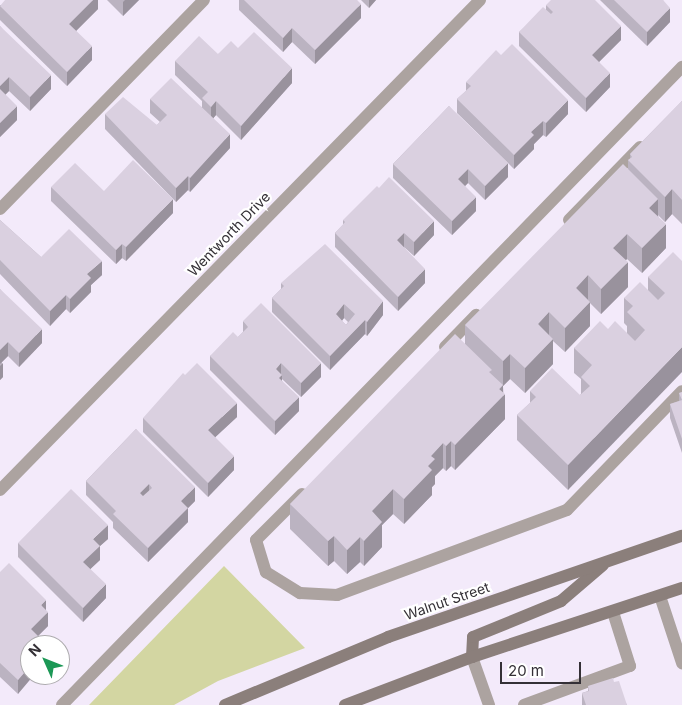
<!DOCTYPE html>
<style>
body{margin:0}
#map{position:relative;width:682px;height:705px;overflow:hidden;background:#f3eafa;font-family:Inter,sans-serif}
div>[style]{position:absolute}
.green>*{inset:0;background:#d3d6a2}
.service>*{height:12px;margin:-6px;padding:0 6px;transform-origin:6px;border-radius:6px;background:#aca3a0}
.minor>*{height:12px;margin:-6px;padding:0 6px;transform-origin:6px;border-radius:6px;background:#aca3a0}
.secondary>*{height:12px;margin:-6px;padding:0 6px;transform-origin:6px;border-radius:6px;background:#8b7f7b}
.wall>*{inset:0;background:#bbb3c1}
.shaded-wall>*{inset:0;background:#99929d}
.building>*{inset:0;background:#dad0e0}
span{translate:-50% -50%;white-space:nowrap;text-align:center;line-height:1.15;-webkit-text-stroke:4.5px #fff;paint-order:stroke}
.street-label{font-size:14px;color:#343036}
.north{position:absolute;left:20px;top:635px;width:50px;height:50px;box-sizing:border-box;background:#fff;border:1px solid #aeacaf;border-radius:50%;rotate:314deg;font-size:14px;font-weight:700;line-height:20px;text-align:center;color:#343036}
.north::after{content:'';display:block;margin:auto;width:18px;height:22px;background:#1c9856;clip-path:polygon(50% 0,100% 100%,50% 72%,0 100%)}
.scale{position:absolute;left:500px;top:662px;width:81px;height:22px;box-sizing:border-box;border:2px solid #343036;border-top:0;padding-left:6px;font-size:15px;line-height:18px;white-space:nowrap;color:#343036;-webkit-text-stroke:4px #fff;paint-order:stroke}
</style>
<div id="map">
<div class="green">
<div style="clip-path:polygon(224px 566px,305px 648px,218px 681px,174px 705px,89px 705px)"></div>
</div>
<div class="service">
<div style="left:0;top:209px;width:292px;rotate:-45.7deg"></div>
<div style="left:569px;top:220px;width:102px;rotate:-45.8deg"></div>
<div style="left:445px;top:347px;width:45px;rotate:-45.9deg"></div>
<div style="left:302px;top:494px;width:65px;rotate:135deg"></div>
<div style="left:256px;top:540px;width:34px;rotate:73deg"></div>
<div style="left:266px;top:572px;width:40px;rotate:32deg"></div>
<div style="left:300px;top:593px;width:37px;rotate:3deg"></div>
<div style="left:337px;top:595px;width:245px;rotate:-20.3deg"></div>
<div style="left:567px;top:510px;width:165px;rotate:-46deg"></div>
<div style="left:660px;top:596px;width:71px;rotate:71.8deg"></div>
<div style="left:472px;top:657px;width:51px;rotate:70.5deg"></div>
<div style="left:62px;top:705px;width:890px;rotate:-45.82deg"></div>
<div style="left:524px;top:705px;width:113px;rotate:-20.2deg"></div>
<div style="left:630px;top:666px;width:57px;rotate:-107.5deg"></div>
</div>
<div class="minor">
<div style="left:0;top:490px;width:686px;rotate:-45.59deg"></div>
</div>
<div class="secondary">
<div style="left:472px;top:657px;width:20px;rotate:-87deg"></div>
<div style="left:473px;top:637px;width:95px;rotate:-22.2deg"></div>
<div style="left:561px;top:601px;width:55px;rotate:-40.6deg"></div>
<div style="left:225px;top:705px;width:177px;rotate:-22.6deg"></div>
<div style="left:388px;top:637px;width:311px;rotate:-19deg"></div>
<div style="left:345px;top:705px;width:136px;rotate:-20.7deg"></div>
<div style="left:472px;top:657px;width:221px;rotate:-18.2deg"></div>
</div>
<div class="wall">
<div style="clip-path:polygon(98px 0,98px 9px,76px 31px,92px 60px,67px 86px,0 20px,0 5px)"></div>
<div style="clip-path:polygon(107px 0,139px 0,123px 16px)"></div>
<div style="clip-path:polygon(239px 0,357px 0,361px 18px,315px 64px,292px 42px,283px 52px,239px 10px)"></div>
<div style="clip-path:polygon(361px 0,376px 0,369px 8px)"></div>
<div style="clip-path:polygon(600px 0,663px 0,670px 22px,647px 46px)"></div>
<div style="clip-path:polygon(546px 5px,621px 40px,599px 62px,610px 87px,586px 112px,519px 46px,519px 32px,546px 10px)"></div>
<div style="clip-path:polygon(0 26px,51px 89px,30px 111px,9px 91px,5px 95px,17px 120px,0 137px)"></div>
<div style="clip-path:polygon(238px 48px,292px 83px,241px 140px,216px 115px,213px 118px,230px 148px,190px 192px,188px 190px,176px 202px,105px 129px,105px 114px,157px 125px,160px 122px,150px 113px,150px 99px,202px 107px,202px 101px,175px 75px,175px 61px,218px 54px)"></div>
<div style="clip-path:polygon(466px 82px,568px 114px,546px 137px,543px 135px,534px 144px,534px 149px,514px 169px,457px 113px,457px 99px,466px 91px)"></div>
<div style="clip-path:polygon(682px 101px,682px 224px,672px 214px,665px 222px,658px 215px,666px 248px,642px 273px,627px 259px,626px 260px,628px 287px,601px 314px,590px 303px,590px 326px,565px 352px,553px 341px,553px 364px,525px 393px,510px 379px,503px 386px,505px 419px,455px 470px,451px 466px,446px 471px,443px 468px,435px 476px,435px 484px,432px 487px,432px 495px,404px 524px,393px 514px,382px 525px,382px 547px,364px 566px,360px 562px,347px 574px,334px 561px,328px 566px,290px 529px,290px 504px,465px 344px,465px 325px,628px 169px,628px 160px,630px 159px,630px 154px)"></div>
<div style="clip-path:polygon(449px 106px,508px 177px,485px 200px,468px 183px,465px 186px,476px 211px,452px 235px,393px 178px,393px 164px)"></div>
<div style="clip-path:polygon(51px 187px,173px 213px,126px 261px,122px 258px,116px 264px,51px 201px)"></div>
<div style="clip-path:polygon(0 220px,41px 257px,102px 275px,91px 285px,91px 292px,70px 313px,66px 309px,50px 326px,0 274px)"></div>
<div style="clip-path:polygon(343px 220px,434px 235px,414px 256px,404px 247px,425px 283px,398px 311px,335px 247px,335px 233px,343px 225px)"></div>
<div style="clip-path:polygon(682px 261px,568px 490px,517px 440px,517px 415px,530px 403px,530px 391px,580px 395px,581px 394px,581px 379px,574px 373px,574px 348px,608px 329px,627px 333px,627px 326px,624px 323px,624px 298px,648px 290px,648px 277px)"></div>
<div style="clip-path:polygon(evenodd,281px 283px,383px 315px,367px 336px,365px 334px,330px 370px,272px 312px,272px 298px,281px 289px,281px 283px,344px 318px,348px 322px,346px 325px,342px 321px,344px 318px)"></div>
<div style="clip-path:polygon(0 289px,42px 343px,19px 367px,8px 356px,2px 362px,3px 377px,0 380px)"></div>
<div style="clip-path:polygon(243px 321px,321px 377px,301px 397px,282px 379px,282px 381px,299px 411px,275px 435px,210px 370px,210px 356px,238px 337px,243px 332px)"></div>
<div style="clip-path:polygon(682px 392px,682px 453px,670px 418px,670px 404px,679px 401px,679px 393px)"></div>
<div style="clip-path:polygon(237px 417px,215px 437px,234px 470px,208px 497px,143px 432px,143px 418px)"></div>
<div style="clip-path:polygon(136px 429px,195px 501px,188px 508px,188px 522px,148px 562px,113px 528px,113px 522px,86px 495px,86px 481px)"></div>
<div style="clip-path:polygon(108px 539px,100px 546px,100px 560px,90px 569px,106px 598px,83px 622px,18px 557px,18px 543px)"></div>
<div style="clip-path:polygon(0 572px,46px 610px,48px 626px,38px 636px,18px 694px,0 677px)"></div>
<div style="clip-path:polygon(614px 682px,627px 705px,582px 705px,582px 693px,588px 691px,588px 686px)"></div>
</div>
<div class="shaded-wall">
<div style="clip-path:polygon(93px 0,98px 0,98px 9px,69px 38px,69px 24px)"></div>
<div style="clip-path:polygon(125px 0,139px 0,123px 16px,123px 2px)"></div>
<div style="clip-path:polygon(369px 0,376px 0,369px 8px)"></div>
<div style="clip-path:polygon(361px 4px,361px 18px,315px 64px,315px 50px)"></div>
<div style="clip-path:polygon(670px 8px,670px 22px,647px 46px,647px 32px)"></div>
<div style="clip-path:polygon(621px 26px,621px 40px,592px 69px,592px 55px)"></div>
<div style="clip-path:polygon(292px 28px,292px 42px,283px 52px,283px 38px)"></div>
<div style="clip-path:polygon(92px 46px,92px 60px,67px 86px,67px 72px)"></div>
<div style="clip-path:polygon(292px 68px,292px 83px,241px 140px,241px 126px)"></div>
<div style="clip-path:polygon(610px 73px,610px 87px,586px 112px,586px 98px)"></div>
<div style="clip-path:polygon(51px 75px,51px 89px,30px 111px,30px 97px)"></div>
<div style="clip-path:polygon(9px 77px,9px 91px,0 100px,0 86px)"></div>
<div style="clip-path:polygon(568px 100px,568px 114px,546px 137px,546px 123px)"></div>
<div style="clip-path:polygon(216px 101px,216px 115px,211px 121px,211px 107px)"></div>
<div style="clip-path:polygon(17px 106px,17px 120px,0 137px,0 123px)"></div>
<div style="clip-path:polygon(543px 121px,543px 135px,534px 144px,534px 149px,514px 169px,514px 155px,531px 132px)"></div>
<div style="clip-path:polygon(230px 134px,230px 148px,190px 192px,190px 178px)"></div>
<div style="clip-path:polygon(508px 163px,508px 177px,485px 200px,485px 186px)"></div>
<div style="clip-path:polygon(468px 169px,468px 183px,458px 193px,458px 179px)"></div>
<div style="clip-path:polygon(188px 176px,188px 190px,176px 202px,176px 188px)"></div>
<div style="clip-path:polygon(672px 189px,672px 214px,665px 222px,665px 197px)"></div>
<div style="clip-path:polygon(476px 197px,476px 211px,452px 235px,452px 221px)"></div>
<div style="clip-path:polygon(173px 199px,173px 213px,126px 261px,126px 247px)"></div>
<div style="clip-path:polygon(658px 199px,658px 224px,649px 208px)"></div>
<div style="clip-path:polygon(434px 221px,434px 235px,414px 256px,414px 242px)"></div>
<div style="clip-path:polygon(666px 224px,666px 248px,642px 273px,642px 248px)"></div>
<div style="clip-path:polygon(404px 233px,404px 247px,397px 255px,397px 240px)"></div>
<div style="clip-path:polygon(627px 234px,627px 259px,613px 272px,613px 248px)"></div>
<div style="clip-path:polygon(122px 244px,122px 258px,116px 264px,116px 250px)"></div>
<div style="clip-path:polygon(102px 261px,102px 275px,91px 285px,91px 292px,70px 313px,70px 299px,87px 274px)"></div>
<div style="clip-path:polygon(628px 262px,628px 287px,601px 314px,601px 289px)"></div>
<div style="clip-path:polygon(425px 269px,425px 283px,398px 311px,398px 297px)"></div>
<div style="clip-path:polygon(588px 275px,588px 300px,576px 288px)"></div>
<div style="clip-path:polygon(66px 295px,66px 309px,50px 326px,50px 311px)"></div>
<div style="clip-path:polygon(383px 301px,383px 315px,367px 336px,367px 322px)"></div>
<div style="clip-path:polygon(590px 302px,590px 326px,565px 352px,565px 328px)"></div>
<div style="clip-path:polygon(344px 304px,344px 318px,336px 328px,336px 314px)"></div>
<div style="clip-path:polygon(549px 312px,549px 337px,538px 324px)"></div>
<div style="clip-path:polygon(365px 320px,365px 334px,330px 370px,330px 356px)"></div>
<div style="clip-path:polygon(42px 329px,42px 343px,19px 367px,19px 353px)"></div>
<div style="clip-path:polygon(553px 339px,553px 364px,525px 393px,525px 368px)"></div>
<div style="clip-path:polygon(8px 342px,8px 356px,0 364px,0 350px)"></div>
<div style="clip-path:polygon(682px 347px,682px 372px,568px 490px,568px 465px)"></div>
<div style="clip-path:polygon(510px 354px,510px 379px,503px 386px,503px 396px,505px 394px,505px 419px,455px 470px,455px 445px,503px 385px,503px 361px)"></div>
<div style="clip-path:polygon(3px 363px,3px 377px,0 380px,0 366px)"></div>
<div style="clip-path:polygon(281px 363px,281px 376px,282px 375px,282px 389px,276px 369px)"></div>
<div style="clip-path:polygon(321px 363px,321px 377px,301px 397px,301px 383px)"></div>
<div style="clip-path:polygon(299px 397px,299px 411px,275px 435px,275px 421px)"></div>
<div style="clip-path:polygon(237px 403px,237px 417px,208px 444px,208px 430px)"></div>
<div style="clip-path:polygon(451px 441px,451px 466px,446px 471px,446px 446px)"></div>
<div style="clip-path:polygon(443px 443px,443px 468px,435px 476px,435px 484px,432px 487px,432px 495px,404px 524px,404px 499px,428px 466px,431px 456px)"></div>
<div style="clip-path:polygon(234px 456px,234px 470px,208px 497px,208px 483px)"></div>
<div style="clip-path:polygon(149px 484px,149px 498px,140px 507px,140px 493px)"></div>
<div style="clip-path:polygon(195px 487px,195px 501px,188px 508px,188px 522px,148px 562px,148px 548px,181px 501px)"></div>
<div style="clip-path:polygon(393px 489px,393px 514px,382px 525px,382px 547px,364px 566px,364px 541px,372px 511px)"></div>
<div style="clip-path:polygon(108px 525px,108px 539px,100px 546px,100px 560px,83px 576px,83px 562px,93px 539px)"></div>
<div style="clip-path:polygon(334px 536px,334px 561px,328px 566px,328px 541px)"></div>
<div style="clip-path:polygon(360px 537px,360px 562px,347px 574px,347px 550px)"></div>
<div style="clip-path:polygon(106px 584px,106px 598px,83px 622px,83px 608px)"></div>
<div style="clip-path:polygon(46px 600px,46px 614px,41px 605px)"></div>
<div style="clip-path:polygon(48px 612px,48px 626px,31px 643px,31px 629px)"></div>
<div style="clip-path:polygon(30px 666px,30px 675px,34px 675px,18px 694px,18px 680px)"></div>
</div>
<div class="building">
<div style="clip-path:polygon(5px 0,93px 0,69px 24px,92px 46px,67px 72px,0 6px)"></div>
<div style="clip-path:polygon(244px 0,357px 0,361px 4px,315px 50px,292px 28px,283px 38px)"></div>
<div style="clip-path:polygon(551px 0,595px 0,621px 26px,592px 55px,610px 73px,586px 98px,519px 32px,543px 7px,551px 14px,553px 12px,546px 5px)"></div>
<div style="clip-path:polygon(614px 0,663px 0,670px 8px,647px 32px)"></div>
<div style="clip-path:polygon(0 26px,51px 75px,30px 97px,9px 77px,0 86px)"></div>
<div style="clip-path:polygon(254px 32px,292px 68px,241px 126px,216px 101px,211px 107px,202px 98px,208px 92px,175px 61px,199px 36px,218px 54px,231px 41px,238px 48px)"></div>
<div style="clip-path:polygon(512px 44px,568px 100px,546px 123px,543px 121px,531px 132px,534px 135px,514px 155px,457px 99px,471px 86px,466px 82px,496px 50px,501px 55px)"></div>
<div style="clip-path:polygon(171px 78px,230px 134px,190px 178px,188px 176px,176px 188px,105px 114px,123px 97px,157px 125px,167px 115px,150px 99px)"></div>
<div style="clip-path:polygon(0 89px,17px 106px,0 123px)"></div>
<div style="clip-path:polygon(682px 101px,682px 200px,672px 189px,665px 197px,628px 160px,632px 157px,630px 154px)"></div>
<div style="clip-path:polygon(449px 106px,508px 163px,485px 186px,468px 169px,458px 179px,476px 197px,452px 221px,393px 164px)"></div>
<div style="clip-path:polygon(133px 160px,173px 199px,126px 247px,122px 244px,116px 250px,51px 187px,75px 163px,104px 191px)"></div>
<div style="clip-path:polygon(623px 164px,658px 199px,649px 208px,666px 224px,642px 248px,627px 234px,613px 248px,628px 262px,601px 289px,588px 275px,576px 288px,590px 302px,565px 328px,549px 312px,538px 324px,553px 339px,525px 368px,510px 354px,503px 361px,465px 325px)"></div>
<div style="clip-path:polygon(389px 177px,434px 221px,414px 242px,404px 233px,397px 240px,425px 269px,398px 297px,335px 233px,345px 222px,343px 220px,377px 186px,379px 188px)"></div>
<div style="clip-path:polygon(0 220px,41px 257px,69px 229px,102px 261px,87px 274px,91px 278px,70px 299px,66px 295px,50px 311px,0 260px)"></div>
<div style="clip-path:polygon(evenodd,325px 244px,383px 301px,367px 322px,365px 320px,330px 356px,272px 298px,284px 286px,281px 283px,325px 244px,344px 304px,355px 314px,346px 325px,336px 314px,344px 304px)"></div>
<div style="clip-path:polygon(673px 252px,682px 261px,682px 347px,568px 465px,517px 415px,536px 397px,530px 391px,552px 368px,580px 395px,590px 386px,581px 377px,592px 365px,574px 348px,600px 321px,608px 329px,615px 321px,635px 341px,645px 330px,627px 312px,633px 306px,624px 298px,640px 282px,658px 300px,665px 293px,648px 277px)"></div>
<div style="clip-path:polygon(0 289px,42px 329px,19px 353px,8px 342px,0 350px)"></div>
<div style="clip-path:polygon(261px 303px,321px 363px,301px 383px,281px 363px,276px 369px,282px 375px,279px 378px,299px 397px,275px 421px,210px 356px,233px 332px,238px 337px,248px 327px,243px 321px)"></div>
<div style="clip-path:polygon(455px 334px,492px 370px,489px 372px,503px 385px,499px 389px,505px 394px,455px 445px,451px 441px,446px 446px,443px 443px,431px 456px,435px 459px,428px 466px,432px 470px,404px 499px,393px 489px,372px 511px,382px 522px,364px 541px,360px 537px,347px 550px,334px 536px,328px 541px,290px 504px)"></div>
<div style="clip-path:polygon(197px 363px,237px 403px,208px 430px,234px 456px,208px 483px,143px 418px,183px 373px,185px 375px)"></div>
<div style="clip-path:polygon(682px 392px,682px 439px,670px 404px,682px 400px,679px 393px)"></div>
<div style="clip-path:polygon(evenodd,136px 429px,195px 487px,181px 501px,188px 508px,148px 548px,113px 514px,116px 511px,86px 481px,136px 429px,149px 484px,152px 488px,143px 496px,140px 493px,149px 484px)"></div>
<div style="clip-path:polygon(71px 489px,108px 525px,93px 539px,100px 546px,83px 562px,106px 584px,83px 608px,18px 543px)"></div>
<div style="clip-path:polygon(9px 563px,46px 600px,41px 605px,48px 612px,31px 629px,47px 645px,30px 645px,30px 666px,18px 680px,0 663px,0 572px)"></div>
<div style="clip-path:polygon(613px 678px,614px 682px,619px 681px,627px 705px,586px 705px,582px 693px,589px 691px,588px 686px)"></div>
</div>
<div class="street-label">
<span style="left:229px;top:234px;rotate:-46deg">Wentworth Drive</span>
<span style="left:447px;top:601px;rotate:-19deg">Walnut Street</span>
</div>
<div class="north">N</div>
<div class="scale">20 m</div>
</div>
